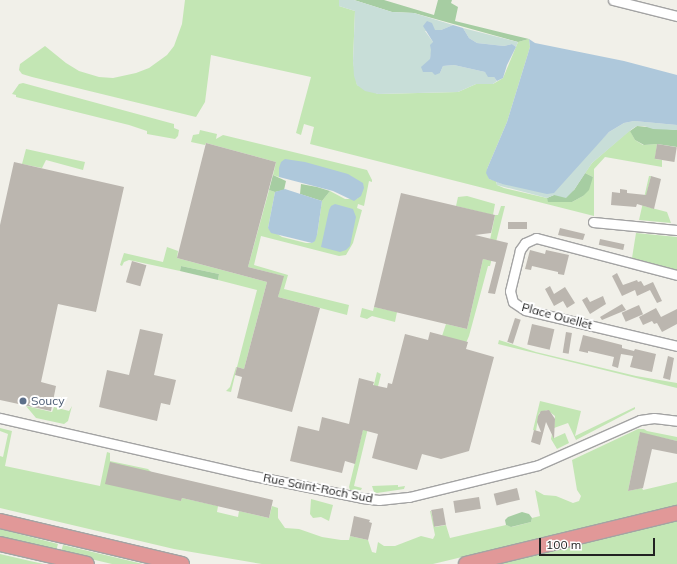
<!DOCTYPE html>
<style>
body{margin:0}
#map{position:relative;width:677px;height:564px;overflow:hidden;background:#f1f0e9;font-family:Mulish,sans-serif}
div>[style]{position:absolute}
.grass>*{inset:0;background:#c3e6b4}
.forest>*{inset:0;background:#a6cda2}
.wetland>*{inset:0;background:#c8ded8}
.water>*{inset:0;background:#aec8db}
.building>*{inset:0;background:#bbb6af;transform-origin:0 0}
.roads{filter:drop-shadow(1px 0 #a3a3a3) drop-shadow(-1px 0 #a3a3a3) drop-shadow(0 1px #a3a3a3) drop-shadow(0 -1px #a3a3a3)}
.minor>*{height:9px;margin:-4.5px;padding:0 4.5px;transform-origin:4.5px;border-radius:4.5px;background:#fff}
.highway>*{height:14px;margin:-7px;padding:0 7px;transform-origin:7px;border-radius:7px;background:#e19898}
.dots>*{width:11px;height:11px;translate:-50% -50%;box-sizing:border-box;border:2px solid #fff;border-radius:50%}
span{translate:-50% -50%;white-space:nowrap;text-align:center;line-height:1.15;-webkit-text-stroke:4px #fff;paint-order:stroke}
.street-label{font-size:12px;color:#222}
.service-label{font-size:12px;color:#4e5e75}
.left{translate:0 -50%;text-align:left}
.scale{position:absolute;left:539px;top:538px;width:116px;height:18px;box-sizing:border-box;border:2px solid #222;border-top:0;padding-left:5px;font-size:12px;line-height:14px;white-space:nowrap;color:#222;-webkit-text-stroke:3px #fff;paint-order:stroke}
</style>
<div id="map">
<div class="grass">
<div style="clip-path:polygon(185px 0,339px 0,339px 6px,355px 11px,353px 61px,357px 85px,378px 94px,458px 92px,476px 84px,493px 84px,503px 78px,518px 42px,529px 39px,530px 47px,507px 122px,487px 169px,489px 179px,496px 181px,497px 185px,504px 188px,547px 198px,549px 202px,572px 202px,583px 196px,593px 177px,585px 173px,592px 163px,630px 130px,635px 140px,643px 145px,657px 144px,655px 159px,662px 160px,662px 167px,605px 157px,594px 169px,594px 216px,310px 144px,314px 127px,304px 124px,301px 135px,296px 133px,311px 77px,211px 55px,205px 102px,196px 117px,32px 77px,22px 74px,19px 70px,20px 64px,45px 46px,66px 63px,79px 71px,99px 77px,113px 78px,136px 73px,149px 68px,167px 55px,174px 46px,182px 24px)"></div>
<div style="clip-path:polygon(23px 83px,174px 124px,174px 128px,179px 130px,178px 136px,175px 139px,147px 134px,147px 131px,129px 125px,16px 97px,16px 95px,12px 94px,19px 84px)"></div>
<div style="clip-path:polygon(200px 130px,217px 134px,216px 139px,223px 135px,367px 170px,372px 180px,372px 182px,369px 181px,364px 206px,358px 204px,357px 208px,362px 210px,353px 243px,346px 255px,339px 256px,261px 236px,254px 265px,288px 275px,284px 289px,349px 305px,347px 315px,278px 297px,283px 276px,248px 267px,269px 190px,275px 192px,268px 228px,282px 237px,306px 243px,312px 243px,317px 235px,322px 201px,330px 191px,345px 199px,358px 199px,279px 168px,279px 177px,273px 175px,276px 162px,206px 143px,205px 145px,191px 142px,193px 135px,199px 134px)"></div>
<div style="clip-path:polygon(26px 149px,85px 162px,83px 170px,46px 160px,42px 168px,22px 164px)"></div>
<div style="clip-path:polygon(649px 176px,651px 176px,644px 206px,667px 212px,671px 223px,639px 220px)"></div>
<div style="clip-path:polygon(467px 196px,495px 204px,493px 215px,456px 206px,458px 197px)"></div>
<div style="clip-path:polygon(501px 206px,505px 206px,490px 266px,488px 266px,469px 336px,466px 343px,442px 336px,446px 324px,467px 329px,483px 259px,489px 260px,490px 240px,495px 215px,498px 215px)"></div>
<div style="clip-path:polygon(636px 233px,677px 237px,677px 271px,632px 258px)"></div>
<div style="clip-path:polygon(167px 247px,178px 251px,177px 258px,267px 282px,244px 369px,237px 367px,231px 392px,226px 391px,230px 387px,236px 367px,237px 367px,257px 290px,218px 280px,219px 274px,181px 266px,180px 271px,129px 260px,124px 262px,122px 266px,120px 265px,124px 253px,163px 262px)"></div>
<div style="clip-path:polygon(374px 307px,397px 312px,395px 322px,372px 316px,367px 319px,360px 317px,362px 308px,373px 311px)"></div>
<div style="clip-path:polygon(499px 340px,536px 352px,636px 376px,677px 383px,677px 388px,498px 344px)"></div>
<div style="clip-path:polygon(377px 372px,381px 374px,354px 486px,362px 488px,361px 490px,355px 491px,350px 490px,349px 487px)"></div>
<div style="clip-path:polygon(540px 401px,581px 411px,575px 436px,635px 407px,635px 409px,576px 440px,568px 423px,554px 428px,555px 416px,547px 410px,539px 413px,536px 431px,533px 430px)"></div>
<div style="clip-path:polygon(26px 406px,52px 412px,54px 407px,69px 411px,72px 406px,68px 421px,64px 424px,36px 418px)"></div>
<div style="clip-path:polygon(0 428px,12px 431px,5px 466px,100px 486px,107px 452px,110px 453px,110px 461px,148px 469px,181px 501px,182px 498px,218px 506px,217px 512px,238px 517px,239px 511px,269px 518px,272px 506px,278px 508px,278px 518px,285px 528px,299px 529px,322px 537px,341px 540px,349px 540px,350px 536px,368px 540px,372px 552px,376px 553px,378px 542px,384px 546px,395px 546px,421px 536px,433px 539px,435px 535px,430px 511px,431px 511px,435px 527px,446px 525px,450px 538px,506px 525px,512px 527px,531px 522px,532px 518px,540px 516px,535px 490px,544px 495px,556px 496px,573px 503px,579px 501px,581px 496px,577px 490px,572px 460px,638px 429px,644px 429px,647px 431px,677px 437px,677px 441px,640px 433px,628px 491px,642px 488px,643px 490px,677px 482px,677px 505px,433px 564px,262px 564px,174px 549px,0 508px,0 456px,3px 457px,8px 434px,0 431px)"></div>
<div style="clip-path:polygon(565px 433px,569px 443px,557px 449px,551px 439px,552px 434px,554px 438px)"></div>
<div style="clip-path:polygon(398px 485px,398px 487px,405px 486px,404px 489px,377px 493px,374px 492px,372px 486px)"></div>
<div style="clip-path:polygon(311px 499px,333px 505px,329px 521px,321px 517px,313px 518px,310px 514px)"></div>
<div style="clip-path:polygon(677px 517px,677px 564px,485px 564px)"></div>
<div style="clip-path:polygon(0 529px,58px 544px,56px 551px,0 538px)"></div>
<div style="clip-path:polygon(63px 545px,143px 564px,112px 564px,61px 552px)"></div>
<div style="clip-path:polygon(0 554px,30px 561px,44px 564px,0 564px)"></div>
</div>
<div class="forest">
<div style="clip-path:polygon(354px 0,384px 0,434px 15px,438px 0,452px 0,451px 3px,458px 7px,455px 21px,529px 39px,518px 42px,414px 13px,392px 12px)"></div>
<div style="clip-path:polygon(637px 126px,677px 130px,677px 147px,657px 144px,644px 145px,635px 140px,630px 131px)"></div>
<div style="clip-path:polygon(585px 173px,593px 177px,589px 190px,583px 196px,572px 202px,548px 202px,547px 198px,554px 195px,561px 195px,574px 190px)"></div>
<div style="clip-path:polygon(273px 175px,286px 181px,284px 190px,275px 192px,269px 190px)"></div>
<div style="clip-path:polygon(301px 184px,317px 187px,330px 191px,322px 201px,300px 194px)"></div>
<div style="clip-path:polygon(181px 266px,219px 274px,218px 280px,180px 271px)"></div>
<div style="clip-path:polygon(522px 512px,529px 514px,532px 518px,531px 522px,511px 527px,506px 525px,505px 520px,508px 517px)"></div>
</div>
<div class="wetland">
<div style="clip-path:polygon(339px 0,354px 0,392px 12px,414px 13px,453px 25px,441px 30px,425px 31px,433px 42px,430px 59px,432px 72px,440px 73px,443px 66px,454px 65px,485px 72px,494px 77px,497px 81px,493px 84px,476px 84px,458px 92px,378px 94px,365px 91px,357px 85px,354px 76px,353px 61px,355px 11px,339px 6px)"></div>
<div style="clip-path:polygon(463px 28px,518px 42px,516px 47px,512px 44px,504px 46px,477px 43px,469px 38px)"></div>
<div style="clip-path:polygon(634px 121px,677px 125px,677px 130px,653px 129px,644px 126px,637px 126px,632px 129px,592px 163px,574px 190px,566px 198px,554px 195px,547px 198px,497px 185px,496px 181px,502px 184px,588px 154px,609px 132px,624px 123px)"></div>
</div>
<div class="water">
<div style="clip-path:polygon(427px 21px,432px 23px,435px 30px,441px 30px,453px 25px,463px 28px,469px 38px,477px 43px,504px 46px,512px 44px,516px 47px,507px 65px,503px 78px,497px 81px,494px 77px,488px 77px,485px 72px,454px 65px,443px 66px,440px 73px,435px 75px,432px 72px,423px 72px,421px 67px,430px 59px,431px 50px,430px 45px,433px 42px,423px 26px)"></div>
<div style="clip-path:polygon(529px 39px,535px 43px,624px 61px,677px 75px,677px 125px,634px 121px,624px 123px,609px 132px,554px 193px,547px 194px,502px 184px,489px 179px,486px 173px,487px 169px,507px 122px,530px 47px)"></div>
<div style="clip-path:polygon(285px 159px,305px 162px,348px 174px,363px 183px,364px 188px,361px 196px,354px 201px,333px 191px,279px 177px,279px 168px,281px 162px)"></div>
<div style="clip-path:polygon(285px 189px,322px 201px,317px 235px,315px 241px,312px 243px,271px 233px,268px 228px,275px 192px)"></div>
<div style="clip-path:polygon(335px 204px,353px 209px,356px 217px,350px 246px,346px 250px,340px 252px,321px 247px,329px 210px,331px 206px)"></div>
</div>
<div class="building">
<div style="clip-path:polygon(206px 143px,276px 162px,248px 267px,284px 276px,278px 297px,320px 308px,292px 412px,237px 398px,242px 377px,235px 375px,237px 367px,244px 369px,267px 282px,177px 258px)"></div>
<div style="left:657px;top:144px;width:20px;height:15px;rotate:9deg"></div>
<div style="clip-path:polygon(14px 162px,124px 187px,96px 312px,58px 304px,41px 382px,56px 386px,51px 411px,0 400px,0 225px)"></div>
<div style="clip-path:polygon(651px 176px,661px 179px,654px 209px,637px 204px,636px 207px,611px 205px,612px 192px,620px 193px,620px 189px,627px 190px,627px 193px,646px 195px)"></div>
<div style="clip-path:polygon(401px 193px,495px 215px,491px 233px,475px 235px,508px 243px,495px 294px,488px 293px,496px 262px,483px 259px,467px 329px,374px 307px)"></div>
<div style="left:527px;top:222px;width:7px;height:19px;rotate:90deg"></div>
<div style="clip-path:polygon(560px 228px,585px 234px,583px 240px,558px 235px)"></div>
<div style="left:600px;top:239px;width:25px;height:6px;rotate:12deg"></div>
<div style="clip-path:polygon(530px 250px,545px 254px,546px 250px,569px 255px,564px 275px,558px 274px,558px 272px,532px 266px,531px 270px,525px 269px)"></div>
<div style="left:132px;top:261px;width:15px;height:22px;rotate:16deg"></div>
<div style="clip-path:polygon(617px 273px,623px 285px,637px 280px,638px 282px,641px 281px,644px 286px,653px 282px,662px 301px,657px 303px,650px 290px,637px 296px,635px 290px,622px 296px,612px 276px)"></div>
<div style="clip-path:polygon(550px 286px,554px 294px,565px 287px,575px 303px,567px 308px,563px 301px,554px 306px,545px 289px)"></div>
<div style="clip-path:polygon(603px 296px,606px 304px,590px 314px,582px 300px,587px 297px,590px 302px)"></div>
<div style="clip-path:polygon(622px 304px,626px 310px,602px 320px,600px 317px)"></div>
<div style="left:639px;top:305px;width:10px;height:19px;rotate:66deg"></div>
<div style="clip-path:polygon(656px 308px,661px 317px,677px 309px,677px 324px,662px 332px,657px 323px,654px 324px,652px 321px,643px 325px,639px 317px)"></div>
<div style="left:515px;top:318px;width:6px;height:25px;rotate:18deg"></div>
<div style="left:532px;top:324px;width:23px;height:21px;rotate:13deg"></div>
<div style="clip-path:polygon(140px 329px,163px 334px,154px 375px,176px 380px,170px 405px,161px 403px,157px 421px,99px 407px,107px 370px,129px 375px)"></div>
<div style="clip-path:polygon(430px 332px,468px 342px,466px 349px,494px 357px,469px 451px,441px 459px,422px 454px,417px 470px,372px 458px,378px 434px,363px 430px,355px 464px,345px 461px,342px 473px,290px 461px,298px 426px,319px 431px,322px 417px,349px 424px,359px 378px,374px 382px,373px 385px,387px 388px,388px 383px,392px 384px,405px 334px,428px 340px)"></div>
<div style="left:566px;top:332px;width:6px;height:21px;rotate:9deg"></div>
<div style="clip-path:polygon(583px 335px,622px 345px,622px 348px,634px 351px,635px 349px,656px 354px,652px 372px,630px 367px,633px 356px,621px 354px,618px 368px,612px 366px,614px 357px,588px 351px,588px 353px,579px 351px)"></div>
<div style="clip-path:polygon(668px 356px,674px 358px,670px 380px,663px 378px)"></div>
<div style="clip-path:polygon(549px 410px,555px 419px,554px 439px,546px 422px,540px 445px,531px 442px,534px 430px,541px 432px,537px 422px,538px 416px,541px 411px)"></div>
<div style="clip-path:polygon(640px 432px,677px 441px,677px 454px,652px 449px,643px 488px,628px 491px)"></div>
<div style="clip-path:polygon(110px 462px,273px 500px,269px 518px,182px 498px,181px 501px,105px 484px)"></div>
<div style="left:517px;top:488px;width:12px;height:24px;rotate:76deg"></div>
<div style="left:479px;top:497px;width:12px;height:26px;rotate:81deg"></div>
<div style="left:443px;top:508px;width:17px;height:12px;rotate:80deg"></div>
<div style="clip-path:polygon(354px 516px,370px 520px,369px 522px,372px 523px,368px 540px,350px 536px)"></div>
</div>
<div class="roads">
<div class="minor">
<div style="left:613px;top:0;width:66px;rotate:14deg"></div>
<div style="left:593px;top:222px;width:84px;rotate:5.4deg"></div>
<div style="left:677px;top:275px;width:146px;rotate:-165.3deg"></div>
<div style="left:536px;top:238px;width:12px;rotate:156deg"></div>
<div style="left:525px;top:243px;width:9px;rotate:126deg"></div>
<div style="left:520px;top:250px;width:42px;rotate:103.7deg"></div>
<div style="left:510px;top:291px;width:11px;rotate:75deg"></div>
<div style="left:513px;top:302px;width:14px;rotate:34deg"></div>
<div style="left:525px;top:310px;width:156px;rotate:13.3deg"></div>
<div style="left:0;top:418px;width:255px;rotate:12.9deg"></div>
<div style="left:249px;top:475px;width:115px;rotate:11.5deg"></div>
<div style="left:362px;top:498px;width:17px;rotate:7deg"></div>
<div style="left:379px;top:500px;width:30px;rotate:-6deg"></div>
<div style="left:409px;top:497px;width:133px;rotate:-13.9deg"></div>
<div style="left:538px;top:465px;width:111px;rotate:-23.8deg"></div>
<div style="left:640px;top:420px;width:14px;rotate:-8deg"></div>
<div style="left:654px;top:418px;width:23px;rotate:7deg"></div>
</div>
<div class="highway">
<div style="left:0;top:521px;width:187px;rotate:13.3deg"></div>
<div style="left:0;top:544px;width:89px;rotate:12.9deg"></div>
<div style="left:466px;top:564px;width:217px;rotate:-13.6deg"></div>
</div>
</div>
<div class="dots">
<div style="left:23px;top:401px;background:#5c6f8a"></div>
</div>
<div class="street-label">
<span style="left:557px;top:316px;rotate:15deg">Place Ouellet</span>
<span style="left:318px;top:488px;rotate:11deg">Rue Saint-Roch Sud</span>
</div>
<div class="service-label">
<span class="left" style="left:31px;top:401px">Soucy</span>
</div>
<div class="scale">100 m</div>
</div>
